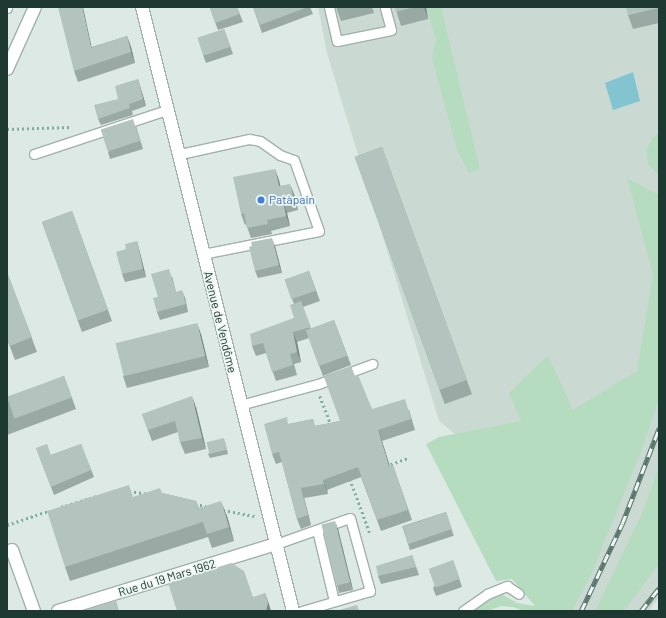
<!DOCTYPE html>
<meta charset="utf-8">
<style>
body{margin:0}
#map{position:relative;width:666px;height:618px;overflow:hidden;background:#dde9e4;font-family:Barlow,sans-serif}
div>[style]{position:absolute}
.built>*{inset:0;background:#cbd9d3}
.green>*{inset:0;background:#b5dcbf}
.water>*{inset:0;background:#82c5d1}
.path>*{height:2.5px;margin-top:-1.25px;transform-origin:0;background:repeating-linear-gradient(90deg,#7cae9f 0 2px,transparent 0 5px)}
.roads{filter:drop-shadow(1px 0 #a0b1ab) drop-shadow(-1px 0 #a0b1ab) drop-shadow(0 1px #a0b1ab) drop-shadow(0 -1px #a0b1ab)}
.service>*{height:9px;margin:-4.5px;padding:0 4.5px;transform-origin:4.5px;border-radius:4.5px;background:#fff}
.minor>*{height:12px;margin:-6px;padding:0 6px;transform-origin:6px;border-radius:6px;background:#fff}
.secondary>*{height:12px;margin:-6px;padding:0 6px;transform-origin:6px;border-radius:6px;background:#fff}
.rail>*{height:4.5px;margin-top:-2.25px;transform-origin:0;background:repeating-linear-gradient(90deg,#edf6f2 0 9px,#58756d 0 18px);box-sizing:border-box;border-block:1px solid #58756d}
.wall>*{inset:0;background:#99a9a3;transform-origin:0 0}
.shaded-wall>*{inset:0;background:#7d8984}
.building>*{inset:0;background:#b2c4bd;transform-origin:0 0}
.dots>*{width:11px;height:11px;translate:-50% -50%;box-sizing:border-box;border:2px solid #edf6f2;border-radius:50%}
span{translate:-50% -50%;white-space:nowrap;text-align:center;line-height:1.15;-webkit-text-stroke:3.5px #edf6f2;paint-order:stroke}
.shop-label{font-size:12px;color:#366cbe}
.left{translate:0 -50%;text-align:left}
.street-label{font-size:12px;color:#1e3932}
.frame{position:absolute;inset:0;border:8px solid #1e3932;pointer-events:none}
</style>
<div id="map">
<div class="built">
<div style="clip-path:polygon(318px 7px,659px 7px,659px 597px,649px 611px,564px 611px,596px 548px,439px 421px,327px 53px)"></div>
</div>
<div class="green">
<div style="clip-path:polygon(426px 7px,441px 7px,480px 169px,469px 173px,457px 150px,432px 58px,436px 40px)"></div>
<div style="clip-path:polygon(659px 133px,659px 175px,649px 166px,646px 151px,652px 138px)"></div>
<div style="clip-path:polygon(627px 178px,659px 195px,659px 399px,641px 452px,591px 575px,572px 611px,524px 611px,513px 607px,501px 606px,488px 611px,473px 611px,493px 598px,503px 595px,517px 603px,535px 606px,512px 579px,496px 581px,426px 444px,439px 437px,521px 421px,509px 393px,548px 355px,573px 410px,637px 371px,653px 275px)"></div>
<div style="clip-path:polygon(659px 466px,659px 564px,624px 611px,595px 611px,644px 509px)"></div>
</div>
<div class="water">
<div style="clip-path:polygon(633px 72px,640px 101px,613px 110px,605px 83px)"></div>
</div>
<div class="path">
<div style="left:7px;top:129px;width:64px;rotate:-1.8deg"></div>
<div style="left:320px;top:396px;width:31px;rotate:69deg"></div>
<div style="left:386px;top:466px;width:23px;rotate:-20deg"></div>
<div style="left:350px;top:479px;width:58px;rotate:69.7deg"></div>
<div style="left:129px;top:491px;width:18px;rotate:9deg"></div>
<div style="left:195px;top:504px;width:11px;rotate:10deg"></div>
<div style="left:61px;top:507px;width:37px;rotate:-17deg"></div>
<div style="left:223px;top:510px;width:33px;rotate:11deg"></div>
<div style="left:7px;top:525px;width:43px;rotate:-18.9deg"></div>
</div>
<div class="roads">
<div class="service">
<div style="left:329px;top:7px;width:35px;rotate:77deg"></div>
<div style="left:337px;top:41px;width:55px;rotate:-11.5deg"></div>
<div style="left:391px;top:30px;width:24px;rotate:-105deg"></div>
<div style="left:7px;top:8px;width:1px;rotate:-90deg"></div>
<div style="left:34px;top:154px;width:142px;rotate:-18.4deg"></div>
<div style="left:180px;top:154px;width:71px;rotate:-12.3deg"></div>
<div style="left:249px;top:139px;width:11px;rotate:10deg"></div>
<div style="left:260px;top:141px;width:24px;rotate:35deg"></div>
<div style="left:280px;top:155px;width:15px;rotate:20deg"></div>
<div style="left:294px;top:160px;width:75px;rotate:70.6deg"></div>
<div style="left:319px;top:231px;width:118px;rotate:168.8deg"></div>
<div style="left:240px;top:405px;width:81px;rotate:-15.1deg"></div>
<div style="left:318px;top:384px;width:58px;rotate:-20.3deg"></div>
<div style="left:317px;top:530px;width:73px;rotate:76.5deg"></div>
<div style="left:276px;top:544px;width:78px;rotate:-19.4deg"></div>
<div style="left:350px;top:518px;width:76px;rotate:74.7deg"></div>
<div style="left:370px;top:591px;width:71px;rotate:163.6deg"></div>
<div style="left:463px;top:611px;width:29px;rotate:-35deg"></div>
<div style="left:487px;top:594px;width:22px;rotate:-22deg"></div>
<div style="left:507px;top:586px;width:14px;rotate:34deg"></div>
</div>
<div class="minor">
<div style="left:7px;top:69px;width:68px;rotate:-65.7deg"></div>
<div style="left:12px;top:550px;width:65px;rotate:70.2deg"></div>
<div style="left:58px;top:611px;width:228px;rotate:-17.1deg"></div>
</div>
<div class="secondary">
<div style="left:142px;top:7px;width:623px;rotate:75.96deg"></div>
</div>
</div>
<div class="rail">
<div style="left:581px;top:611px;width:96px;rotate:-64.8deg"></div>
<div style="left:622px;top:524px;width:103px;rotate:-68.9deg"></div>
<div style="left:641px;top:611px;width:29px;rotate:-52deg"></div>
</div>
<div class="wall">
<div style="clip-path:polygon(237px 7px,243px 22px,218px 30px,210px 8px)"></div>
<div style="clip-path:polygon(253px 7px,310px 7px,313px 14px,262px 33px)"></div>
<div style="clip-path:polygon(336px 7px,372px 7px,374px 13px,341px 21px)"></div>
<div style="clip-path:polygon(395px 7px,426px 7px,428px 19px,401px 26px)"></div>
<div style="clip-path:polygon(659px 7px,659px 23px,633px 29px,628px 15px)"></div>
<div style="clip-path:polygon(224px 29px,233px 54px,206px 63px,203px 55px)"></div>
<div style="clip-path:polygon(127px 36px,131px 47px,135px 63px,78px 82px,74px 71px,92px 47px)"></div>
<div style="clip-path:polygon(138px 79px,146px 106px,132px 111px,133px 115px,101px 125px,98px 119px)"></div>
<div style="clip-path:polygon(136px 126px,143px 149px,110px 159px,108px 152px)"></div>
<div style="left:382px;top:147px;width:263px;height:29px;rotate:70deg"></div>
<div style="clip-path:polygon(275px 169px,280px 186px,294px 194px,298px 210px,287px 213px,290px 226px,271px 231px,272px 234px,251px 238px,246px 224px,245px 225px,241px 214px)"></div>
<div style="left:72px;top:211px;width:117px;height:32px;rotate:70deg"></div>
<div style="clip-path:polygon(137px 241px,146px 277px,125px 282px,122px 274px,126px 249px)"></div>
<div style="clip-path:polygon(275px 246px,282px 273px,258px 278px,255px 271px)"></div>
<div style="clip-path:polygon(309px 271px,320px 301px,303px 307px,311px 329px,334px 320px,351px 365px,323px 376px,309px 338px,297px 342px,301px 362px,294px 364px,297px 375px,276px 381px,266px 353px,256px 356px,252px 346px,294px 318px,294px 304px,285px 280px)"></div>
<div style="clip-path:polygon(7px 272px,37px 352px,15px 360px,7px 339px)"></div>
<div style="clip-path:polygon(172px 276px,176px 292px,185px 298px,188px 312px,160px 320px,157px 312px,158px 297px)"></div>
<div style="clip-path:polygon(201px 334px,209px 367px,127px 388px,123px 376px)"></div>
<div style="clip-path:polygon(64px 376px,76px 409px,7px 435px,7px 398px)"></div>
<div style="clip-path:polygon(355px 376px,372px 409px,409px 410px,415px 430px,382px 441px,390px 466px,393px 465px,412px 520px,381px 531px,361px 477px,327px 490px,328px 494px,304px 498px,311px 525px,301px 529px,297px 519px,282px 462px,276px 464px,272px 454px,289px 424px,313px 419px,315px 426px,340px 421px)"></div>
<div style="clip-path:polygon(196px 407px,206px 449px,185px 454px,180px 442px,178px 432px,152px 441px,142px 414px)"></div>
<div style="clip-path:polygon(225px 442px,228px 454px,210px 458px,208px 454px)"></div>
<div style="clip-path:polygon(81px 444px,94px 477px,54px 495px,36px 448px,51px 455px)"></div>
<div style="clip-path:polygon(162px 493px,196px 501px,199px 508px,227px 516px,234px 541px,212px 548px,208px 537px,70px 581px,65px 567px,134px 497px)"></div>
<div style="left:446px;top:512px;width:25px;height:46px;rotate:72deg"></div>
<div style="clip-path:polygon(338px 529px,353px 590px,339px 593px,337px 585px)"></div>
<div style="clip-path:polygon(412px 555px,419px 575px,381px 584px,378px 576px)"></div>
<div style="clip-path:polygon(453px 560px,462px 587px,436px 596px,433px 588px)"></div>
</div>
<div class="shaded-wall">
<div style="clip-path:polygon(82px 7px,83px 7px,94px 58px,91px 48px)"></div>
<div style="clip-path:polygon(424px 7px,426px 7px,428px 19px)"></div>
<div style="clip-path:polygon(127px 36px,131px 47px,135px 63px,131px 52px)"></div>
<div style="clip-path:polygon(138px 79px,140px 86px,146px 106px,143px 99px)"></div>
<div style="clip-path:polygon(275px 169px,279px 180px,283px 197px,279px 186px)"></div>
<div style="clip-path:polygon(290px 184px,294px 194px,298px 210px,294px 200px)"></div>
<div style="clip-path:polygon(283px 202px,287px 213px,290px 226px,286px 216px)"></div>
<div style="clip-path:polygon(272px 238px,275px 246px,282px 273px,279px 265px)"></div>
<div style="clip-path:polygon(137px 241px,146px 277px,143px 269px)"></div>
<div style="clip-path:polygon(182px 290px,185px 298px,188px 312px,186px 304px)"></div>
<div style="clip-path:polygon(197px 323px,201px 334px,209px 367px,205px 356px)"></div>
<div style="clip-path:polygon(293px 332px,297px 342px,301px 362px,297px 352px)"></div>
<div style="clip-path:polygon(192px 396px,196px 407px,206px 449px,202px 438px)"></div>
<div style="clip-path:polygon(378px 430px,382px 441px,393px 477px,389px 466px)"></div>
<div style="clip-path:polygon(323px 480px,327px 490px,328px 494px,324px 484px)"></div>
<div style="clip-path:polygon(301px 488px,304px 498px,311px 525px,308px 515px)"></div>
<div style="clip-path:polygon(221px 501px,227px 516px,234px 541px,229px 527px)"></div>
<div style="clip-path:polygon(335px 521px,338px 529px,353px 590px,350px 582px)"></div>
<div style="clip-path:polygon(265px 593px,269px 604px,271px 611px,266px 611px)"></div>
</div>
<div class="building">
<div style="clip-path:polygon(58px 7px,82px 7px,91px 48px,127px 36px,131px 52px,74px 71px)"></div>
<div style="clip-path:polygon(212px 7px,237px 7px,240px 14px,215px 23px,210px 8px)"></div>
<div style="clip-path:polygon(253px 7px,308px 7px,260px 25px)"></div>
<div style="clip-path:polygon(395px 7px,415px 7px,396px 12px)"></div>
<div style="clip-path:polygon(626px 7px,659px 7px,659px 8px,628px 15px)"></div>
<div style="left:224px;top:29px;width:19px;height:28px;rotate:72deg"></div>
<div style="clip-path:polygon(138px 79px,143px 99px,129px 104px,130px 108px,98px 119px,94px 105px,118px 99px,115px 86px)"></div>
<div style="left:133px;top:119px;width:23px;height:34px;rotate:72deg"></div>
<div style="left:382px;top:147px;width:248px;height:29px;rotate:70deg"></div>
<div style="clip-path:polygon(275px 169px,279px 186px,290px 184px,294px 200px,283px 202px,286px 216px,267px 220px,268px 224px,247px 228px,244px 213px,241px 214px,233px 177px)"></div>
<div style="left:72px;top:211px;width:105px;height:32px;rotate:70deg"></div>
<div style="clip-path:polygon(272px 238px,279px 265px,255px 271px,249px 247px,252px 246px,251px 242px)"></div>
<div style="clip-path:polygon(137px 241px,143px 269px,122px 274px,116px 252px,126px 249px,125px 244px)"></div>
<div style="clip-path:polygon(169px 269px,176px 292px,182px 290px,186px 304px,157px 312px,153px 298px,158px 297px,151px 274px)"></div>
<div style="left:309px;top:271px;width:21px;height:26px;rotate:71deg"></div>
<div style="clip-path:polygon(7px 272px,32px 337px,10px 346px,7px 338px)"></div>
<div style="clip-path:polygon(301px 301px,311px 327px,293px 332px,297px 352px,290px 354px,293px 365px,272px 372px,263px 343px,252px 346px,250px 334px,294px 318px,290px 305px)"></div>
<div style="left:334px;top:320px;width:38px;height:30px;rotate:70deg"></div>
<div style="left:197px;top:323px;width:34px;height:84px;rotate:76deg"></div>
<div style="clip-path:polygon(351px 366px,355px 376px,358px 375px,372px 409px,405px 399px,411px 419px,378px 430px,389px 466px,393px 465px,408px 510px,377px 520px,358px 467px,323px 480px,324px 484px,301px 488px,308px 515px,297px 519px,279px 452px,272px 454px,264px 424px,287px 417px,288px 424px,313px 419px,315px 426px,340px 421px,324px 377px)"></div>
<div style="left:64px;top:376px;width:23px;height:61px;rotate:70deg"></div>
<div style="clip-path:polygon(192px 396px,202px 438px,180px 442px,175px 421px,148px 430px,142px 414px)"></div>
<div style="left:224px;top:438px;width:12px;height:18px;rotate:76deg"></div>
<div style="clip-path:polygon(47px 444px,51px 455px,81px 444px,91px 470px,51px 487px,36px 448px)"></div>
<div style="clip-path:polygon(129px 485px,133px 497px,160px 488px,162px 493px,196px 501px,199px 508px,221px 501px,229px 527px,207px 534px,203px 522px,65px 567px,47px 511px)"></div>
<div style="left:446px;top:512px;width:18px;height:46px;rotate:71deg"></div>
<div style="left:335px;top:521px;width:63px;height:14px;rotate:76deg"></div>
<div style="clip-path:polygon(412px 555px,416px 567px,378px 576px,376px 566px)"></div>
<div style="left:453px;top:560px;width:20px;height:26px;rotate:70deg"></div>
<div style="clip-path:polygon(231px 563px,244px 571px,253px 597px,265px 593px,268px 603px,266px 611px,177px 611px,168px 583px)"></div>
<div style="clip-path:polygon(116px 600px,119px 611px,83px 611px)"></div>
<div style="clip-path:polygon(357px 605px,359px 611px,336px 611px)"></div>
</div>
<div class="dots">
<div style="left:261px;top:200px;background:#3f7fe0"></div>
</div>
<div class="shop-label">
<span class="left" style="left:269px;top:200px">Patàpain</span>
</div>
<div class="street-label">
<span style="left:220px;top:322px;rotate:76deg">Avenue de Vendôme</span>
<span style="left:167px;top:578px;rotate:-17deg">Rue du 19 Mars 1962</span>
</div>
<div class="frame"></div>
</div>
